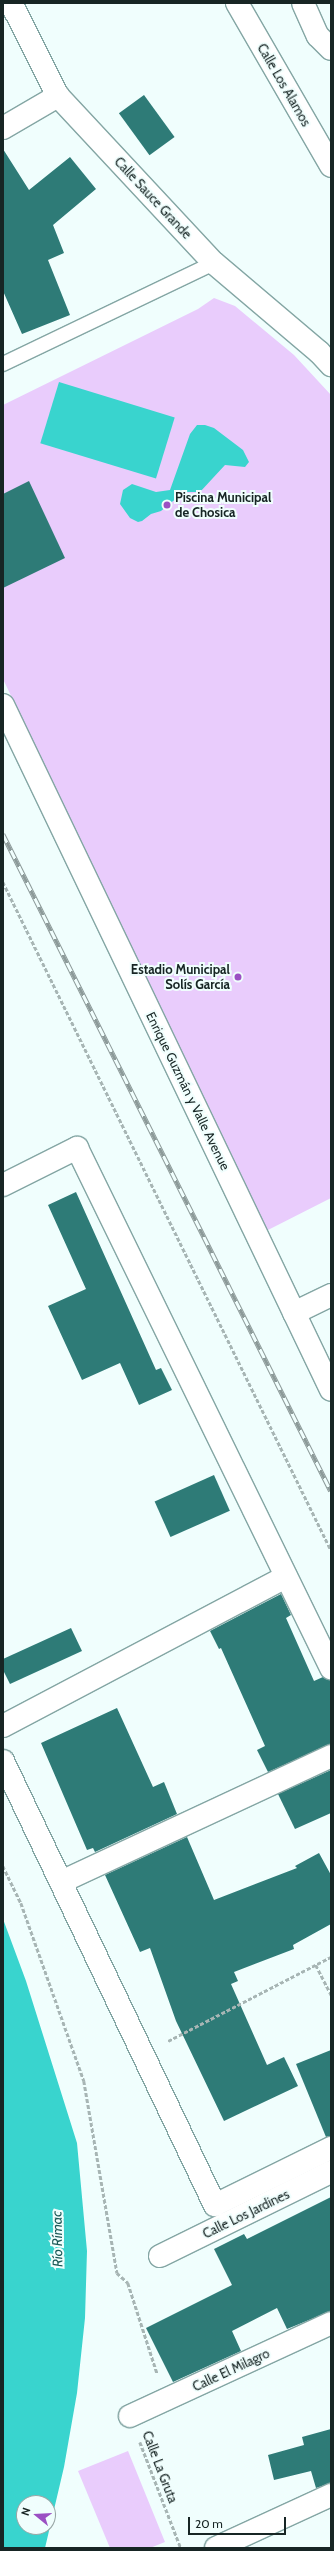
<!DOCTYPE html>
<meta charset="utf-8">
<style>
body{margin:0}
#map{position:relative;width:334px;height:2551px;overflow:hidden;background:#f0fefd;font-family:Cabin,sans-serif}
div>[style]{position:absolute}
.green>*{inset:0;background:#e9ccfc}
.water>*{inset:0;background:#39d4ce;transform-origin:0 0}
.building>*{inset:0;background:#2e7b77;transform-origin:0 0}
.path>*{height:2.5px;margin-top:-1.25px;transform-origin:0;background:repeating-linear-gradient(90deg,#a7b5b4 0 4px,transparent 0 6px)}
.roads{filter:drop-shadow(1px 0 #84a6a4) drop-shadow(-1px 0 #84a6a4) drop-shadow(0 1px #84a6a4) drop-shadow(0 -1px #84a6a4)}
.service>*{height:14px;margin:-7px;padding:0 7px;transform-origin:7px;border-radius:7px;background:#fff}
.minor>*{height:22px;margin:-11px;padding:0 11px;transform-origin:11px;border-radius:11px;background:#fff}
.tertiary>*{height:22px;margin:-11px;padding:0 11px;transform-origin:11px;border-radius:11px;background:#fff}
.rail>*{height:4.5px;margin-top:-2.25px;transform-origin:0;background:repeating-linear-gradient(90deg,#f0fefd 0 9px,#8c9a99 0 18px);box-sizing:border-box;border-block:1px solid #8c9a99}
.dots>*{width:11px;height:11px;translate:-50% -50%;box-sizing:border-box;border:2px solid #f0fefd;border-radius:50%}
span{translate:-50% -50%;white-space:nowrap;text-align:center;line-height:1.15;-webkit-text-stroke:4px #f0fefd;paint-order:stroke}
.street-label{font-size:13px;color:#172524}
.poi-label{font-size:13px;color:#172524;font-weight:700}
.left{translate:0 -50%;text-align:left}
.right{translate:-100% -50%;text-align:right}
.water-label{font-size:14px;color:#1b5856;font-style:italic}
.frame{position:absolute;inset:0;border:4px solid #172524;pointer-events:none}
.north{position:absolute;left:16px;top:2495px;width:40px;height:40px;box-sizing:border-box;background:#f0fefd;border:1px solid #99a7a6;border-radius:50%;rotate:288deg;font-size:11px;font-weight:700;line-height:16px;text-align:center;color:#172524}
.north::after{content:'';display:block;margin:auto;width:14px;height:18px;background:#9b50c3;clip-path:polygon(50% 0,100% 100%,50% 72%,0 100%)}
.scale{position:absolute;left:188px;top:2517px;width:98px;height:18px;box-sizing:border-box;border:2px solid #172524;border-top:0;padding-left:5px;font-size:12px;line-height:14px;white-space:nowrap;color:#172524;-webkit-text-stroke:3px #f0fefd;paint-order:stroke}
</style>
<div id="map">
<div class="green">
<div style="clip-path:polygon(214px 298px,235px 306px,294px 355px,331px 395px,331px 1198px,266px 1231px,3px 679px,3px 405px,198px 309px)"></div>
<div style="clip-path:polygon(128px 2451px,165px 2542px,150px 2548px,110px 2548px,78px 2471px)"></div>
</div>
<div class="water">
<div style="left:59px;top:382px;width:121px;height:64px;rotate:17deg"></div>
<div style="clip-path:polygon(197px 425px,205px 425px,214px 428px,243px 450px,249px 462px,245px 467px,225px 465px,200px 492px,184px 492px,161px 511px,151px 514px,142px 521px,138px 522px,130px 518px,120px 504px,123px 490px,132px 484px,156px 492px,170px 490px,190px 434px)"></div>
<div style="clip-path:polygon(evenodd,3px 1919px,26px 1981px,77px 2143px,87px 2251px,85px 2318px,77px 2393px,64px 2467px,45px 2548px,3px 2548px,3px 1919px,24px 2503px,48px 2503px,48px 2527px,24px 2527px,24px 2503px)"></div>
</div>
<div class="building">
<div style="left:144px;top:95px;width:52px;height:31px;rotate:54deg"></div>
<div style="clip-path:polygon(3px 149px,29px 190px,70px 157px,96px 189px,53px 225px,64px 253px,48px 260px,70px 315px,22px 334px,3px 291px)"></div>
<div style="clip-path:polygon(29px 481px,65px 558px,3px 588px,3px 494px)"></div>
<div style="clip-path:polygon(76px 1192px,156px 1370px,161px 1368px,172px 1390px,139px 1405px,120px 1363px,82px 1380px,48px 1306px,86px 1289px,48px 1205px)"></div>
<div style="left:214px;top:1475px;width:39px;height:65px;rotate:66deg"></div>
<div style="clip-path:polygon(281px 1594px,291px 1615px,286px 1618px,314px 1681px,323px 1677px,331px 1680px,331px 1744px,268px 1772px,257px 1750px,265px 1746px,221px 1648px,219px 1649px,210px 1631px)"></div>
<div style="clip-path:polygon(71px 1628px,82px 1651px,10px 1684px,3px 1670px,3px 1659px)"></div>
<div style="clip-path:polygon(117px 1708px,153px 1787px,164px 1782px,177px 1814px,95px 1852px,93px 1848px,87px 1850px,41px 1743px)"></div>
<div style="clip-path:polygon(331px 1770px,331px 1813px,295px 1829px,278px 1794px)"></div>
<div style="clip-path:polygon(187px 1837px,214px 1900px,297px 1868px,295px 1866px,319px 1853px,331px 1875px,331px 1924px,293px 1945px,294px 1949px,234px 1972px,238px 1981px,231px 1984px,267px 2065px,284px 2057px,298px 2086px,224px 2121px,176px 2021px,150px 1948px,140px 1952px,105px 1875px)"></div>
<div style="clip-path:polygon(331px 2050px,331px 2136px,326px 2137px,296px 2064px)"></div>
<div style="clip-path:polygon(331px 2197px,331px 2311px,287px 2329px,277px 2308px,232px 2331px,241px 2351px,173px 2382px,146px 2328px,232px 2285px,214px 2249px,244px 2234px,247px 2239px)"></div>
<div style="clip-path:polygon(331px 2429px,331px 2483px,316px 2488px,311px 2471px,274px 2480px,268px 2455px,304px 2445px,302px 2437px)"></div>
</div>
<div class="path">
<div style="left:3px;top:882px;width:744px;rotate:63.85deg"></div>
<div style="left:3px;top:1866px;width:41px;rotate:64.1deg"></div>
<div style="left:21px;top:1903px;width:189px;rotate:70.5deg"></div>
<div style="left:84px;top:2081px;width:195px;rotate:80.2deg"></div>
<div style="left:117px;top:2273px;width:15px;rotate:42deg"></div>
<div style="left:128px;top:2283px;width:95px;rotate:72.1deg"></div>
<div style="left:316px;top:1965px;width:34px;rotate:63deg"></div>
<div style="left:168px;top:2041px;width:183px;rotate:-27.3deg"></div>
<div style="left:140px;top:2442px;width:114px;rotate:68.9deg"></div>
</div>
<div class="roads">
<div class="service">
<div style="left:3px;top:364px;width:234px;rotate:-25.6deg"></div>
</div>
<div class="minor">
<div style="left:11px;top:3px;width:104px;rotate:63.2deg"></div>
<div style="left:58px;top:96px;width:229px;rotate:47deg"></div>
<div style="left:214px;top:263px;width:138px;rotate:40.3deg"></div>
<div style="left:319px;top:352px;width:18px;rotate:47deg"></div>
<div style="left:237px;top:3px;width:188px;rotate:60deg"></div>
<div style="left:303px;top:3px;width:36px;rotate:66deg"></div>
<div style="left:318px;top:36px;width:18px;rotate:45deg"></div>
<div style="left:3px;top:128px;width:64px;rotate:-30.2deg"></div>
<div style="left:3px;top:1185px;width:83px;rotate:-26.6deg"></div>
<div style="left:77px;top:1148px;width:579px;rotate:63.97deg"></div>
<div style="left:294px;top:1313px;width:41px;rotate:-25.9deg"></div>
<div style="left:3px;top:1726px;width:320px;rotate:-27.8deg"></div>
<div style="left:3px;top:1761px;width:492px;rotate:64.5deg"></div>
<div style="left:215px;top:2205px;width:129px;rotate:-26.2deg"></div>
<div style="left:61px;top:1882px;width:298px;rotate:-25deg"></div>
<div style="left:160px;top:2256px;width:191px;rotate:-26.2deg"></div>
<div style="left:130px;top:2416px;width:221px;rotate:-24.8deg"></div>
<div style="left:216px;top:2548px;width:127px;rotate:-24.7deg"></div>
</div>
<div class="tertiary">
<div style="left:3px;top:705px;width:759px;rotate:64.41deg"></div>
</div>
</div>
<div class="rail">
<div style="left:3px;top:834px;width:734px;rotate:63.47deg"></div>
</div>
<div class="dots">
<div style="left:167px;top:505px;background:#9b50c3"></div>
<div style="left:238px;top:977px;background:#9b50c3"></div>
</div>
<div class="street-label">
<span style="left:284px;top:85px;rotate:60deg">Calle Los Alamos</span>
<span style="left:153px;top:198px;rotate:47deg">Calle Sauce Grande</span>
<span style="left:188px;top:1091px;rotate:64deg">Enrique Guzmán y Valle Avenue</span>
<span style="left:246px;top:2214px;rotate:-26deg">Calle Los Jardines</span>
<span style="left:231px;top:2370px;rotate:-25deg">Calle El Milagro</span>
<span style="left:160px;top:2467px;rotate:69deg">Calle La Gruta</span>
</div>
<div class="poi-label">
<span class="left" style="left:175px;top:505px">Piscina Municipal<br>de Chosica</span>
<span class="right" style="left:230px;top:977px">Estadio Municipal<br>Solís García</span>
</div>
<div class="water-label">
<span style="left:57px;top:2239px;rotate:-91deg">Río Rímac</span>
</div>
<div class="frame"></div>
<div class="north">N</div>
<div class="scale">20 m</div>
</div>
